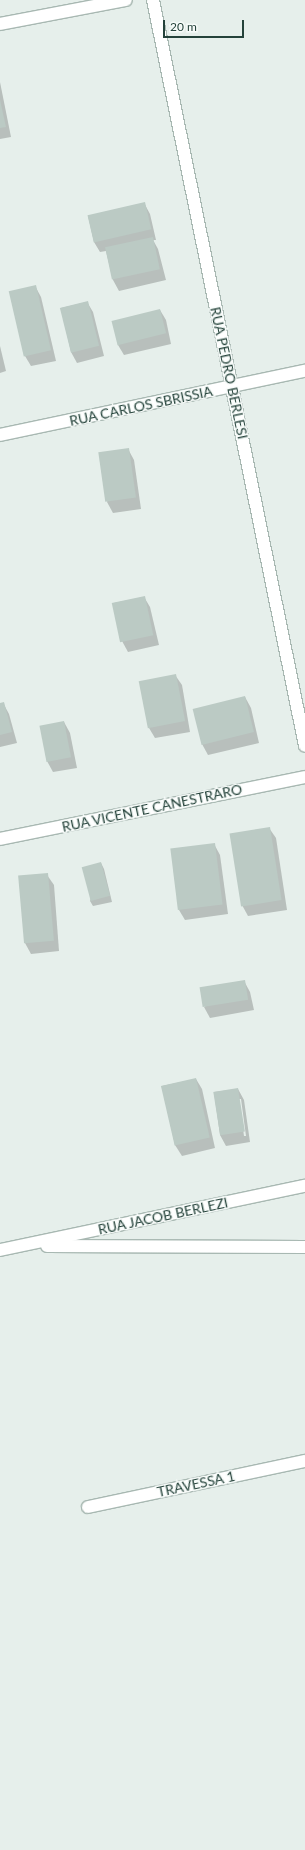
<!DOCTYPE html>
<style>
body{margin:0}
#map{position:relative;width:305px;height:1850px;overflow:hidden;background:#e6efeb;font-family:Lato,sans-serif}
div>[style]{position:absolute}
.shadow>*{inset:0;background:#0003}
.building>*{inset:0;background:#bbcac4;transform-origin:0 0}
.roads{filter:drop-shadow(1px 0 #a8b8b2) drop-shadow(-1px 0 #a8b8b2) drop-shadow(0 1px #a8b8b2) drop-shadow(0 -1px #a8b8b2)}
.minor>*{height:12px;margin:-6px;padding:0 6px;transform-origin:6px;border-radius:6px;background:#fff}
span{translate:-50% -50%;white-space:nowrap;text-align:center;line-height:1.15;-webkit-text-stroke:3px #f7fbf9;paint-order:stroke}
.street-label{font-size:14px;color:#24423a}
.scale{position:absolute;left:163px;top:20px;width:81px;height:18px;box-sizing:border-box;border:2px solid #24423a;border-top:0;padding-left:5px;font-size:12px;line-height:14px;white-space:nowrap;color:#24423a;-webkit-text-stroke:3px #f7fbf9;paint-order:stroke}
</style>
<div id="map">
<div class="shadow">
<div style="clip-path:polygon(0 82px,11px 137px,0 139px)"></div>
<div style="clip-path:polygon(144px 203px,150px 214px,156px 240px,153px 240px,158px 249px,166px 280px,119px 291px,113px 280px,106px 251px,100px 252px,94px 242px,88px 216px)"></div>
<div style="clip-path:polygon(35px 286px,41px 297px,56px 361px,31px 366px,25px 356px,10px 292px)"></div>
<div style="clip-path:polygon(87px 302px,93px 312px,104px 356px,77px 363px,71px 352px,61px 308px)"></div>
<div style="clip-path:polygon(160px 310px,166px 320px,171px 344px,124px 355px,118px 345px)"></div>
<div style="clip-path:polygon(0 346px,6px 371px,0 373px)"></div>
<div style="clip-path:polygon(128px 449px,134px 460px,141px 509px,113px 513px,107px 502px)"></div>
<div style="clip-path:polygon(144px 597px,150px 607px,159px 645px,128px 652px,122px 641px,114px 603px)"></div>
<div style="clip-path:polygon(175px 675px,182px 685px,190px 732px,155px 738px,149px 728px)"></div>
<div style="clip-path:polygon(245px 697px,251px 708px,259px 743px,208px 755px,202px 744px)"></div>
<div style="clip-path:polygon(3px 703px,9px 714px,17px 743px,0 747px,0 704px)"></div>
<div style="clip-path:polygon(64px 722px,70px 733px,77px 768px,53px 772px,47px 761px)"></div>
<div style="clip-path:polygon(269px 828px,276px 838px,287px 910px,248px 916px,242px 905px)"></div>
<div style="clip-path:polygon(214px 844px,220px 855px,228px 914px,185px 920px,179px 910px)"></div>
<div style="clip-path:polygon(101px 863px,104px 869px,112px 902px,93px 906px,90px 901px)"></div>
<div style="clip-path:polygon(47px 875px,54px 885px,59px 951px,31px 954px,25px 943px)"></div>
<div style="clip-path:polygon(244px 981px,250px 992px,254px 1010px,210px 1018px,204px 1007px)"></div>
<div style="clip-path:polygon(196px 1079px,202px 1089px,215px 1148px,182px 1156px,175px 1145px,162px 1086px)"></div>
<div style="clip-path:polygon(evenodd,238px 1089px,244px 1100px,250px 1142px,226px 1146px,220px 1135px,214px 1092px,238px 1089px,239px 1099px,241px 1099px,246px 1136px,244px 1136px,239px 1099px)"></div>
</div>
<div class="building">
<div style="clip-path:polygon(0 100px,6px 127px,0 128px)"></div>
<div style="left:145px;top:202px;width:28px;height:59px;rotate:77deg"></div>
<div style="left:153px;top:237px;width:33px;height:49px;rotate:78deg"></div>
<div style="left:36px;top:285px;width:67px;height:28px;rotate:77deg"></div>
<div style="left:88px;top:301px;width:46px;height:29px;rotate:76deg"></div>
<div style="left:160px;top:309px;width:25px;height:50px;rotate:76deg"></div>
<div style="left:129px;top:448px;width:50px;height:31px;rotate:82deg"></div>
<div style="left:145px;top:596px;width:40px;height:34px;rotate:78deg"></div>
<div style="left:176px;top:674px;width:48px;height:38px;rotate:79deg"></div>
<div style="left:245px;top:696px;width:37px;height:54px;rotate:76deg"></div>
<div style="clip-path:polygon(4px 702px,12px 732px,0 735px,0 703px)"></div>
<div style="left:64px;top:721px;width:37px;height:25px;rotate:79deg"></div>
<div style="left:270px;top:827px;width:74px;height:41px;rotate:81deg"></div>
<div style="left:215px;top:843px;width:62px;height:45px;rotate:83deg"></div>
<div style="left:101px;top:862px;width:35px;height:20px;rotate:75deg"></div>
<div style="left:48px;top:873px;width:68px;height:30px;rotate:85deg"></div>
<div style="left:245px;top:980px;width:20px;height:46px;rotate:81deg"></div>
<div style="left:196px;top:1078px;width:61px;height:36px;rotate:77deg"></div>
<div style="left:238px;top:1088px;width:44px;height:25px;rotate:81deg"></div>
</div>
<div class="roads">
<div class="minor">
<div style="left:153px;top:0;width:761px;rotate:78.48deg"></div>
<div style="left:0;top:24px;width:128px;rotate:-10.8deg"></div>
<div style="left:0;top:435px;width:312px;rotate:-11.9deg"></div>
<div style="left:0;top:839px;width:311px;rotate:-11.5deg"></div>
<div style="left:47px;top:1246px;width:258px;rotate:0.2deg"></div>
<div style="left:0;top:1250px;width:312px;rotate:-11.9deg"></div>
<div style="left:88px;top:1507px;width:222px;rotate:-12deg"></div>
</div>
</div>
<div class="street-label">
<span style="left:229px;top:373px;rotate:78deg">RUA PEDRO BERLESI</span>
<span style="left:141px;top:406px;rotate:-12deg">RUA CARLOS SBRISSIA</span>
<span style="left:152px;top:808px;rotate:-12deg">RUA VICENTE CANESTRARO</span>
<span style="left:163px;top:1216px;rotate:-12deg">RUA JACOB BERLEZI</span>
<span style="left:196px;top:1484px;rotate:-12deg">TRAVESSA 1</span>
</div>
<div class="scale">20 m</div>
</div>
